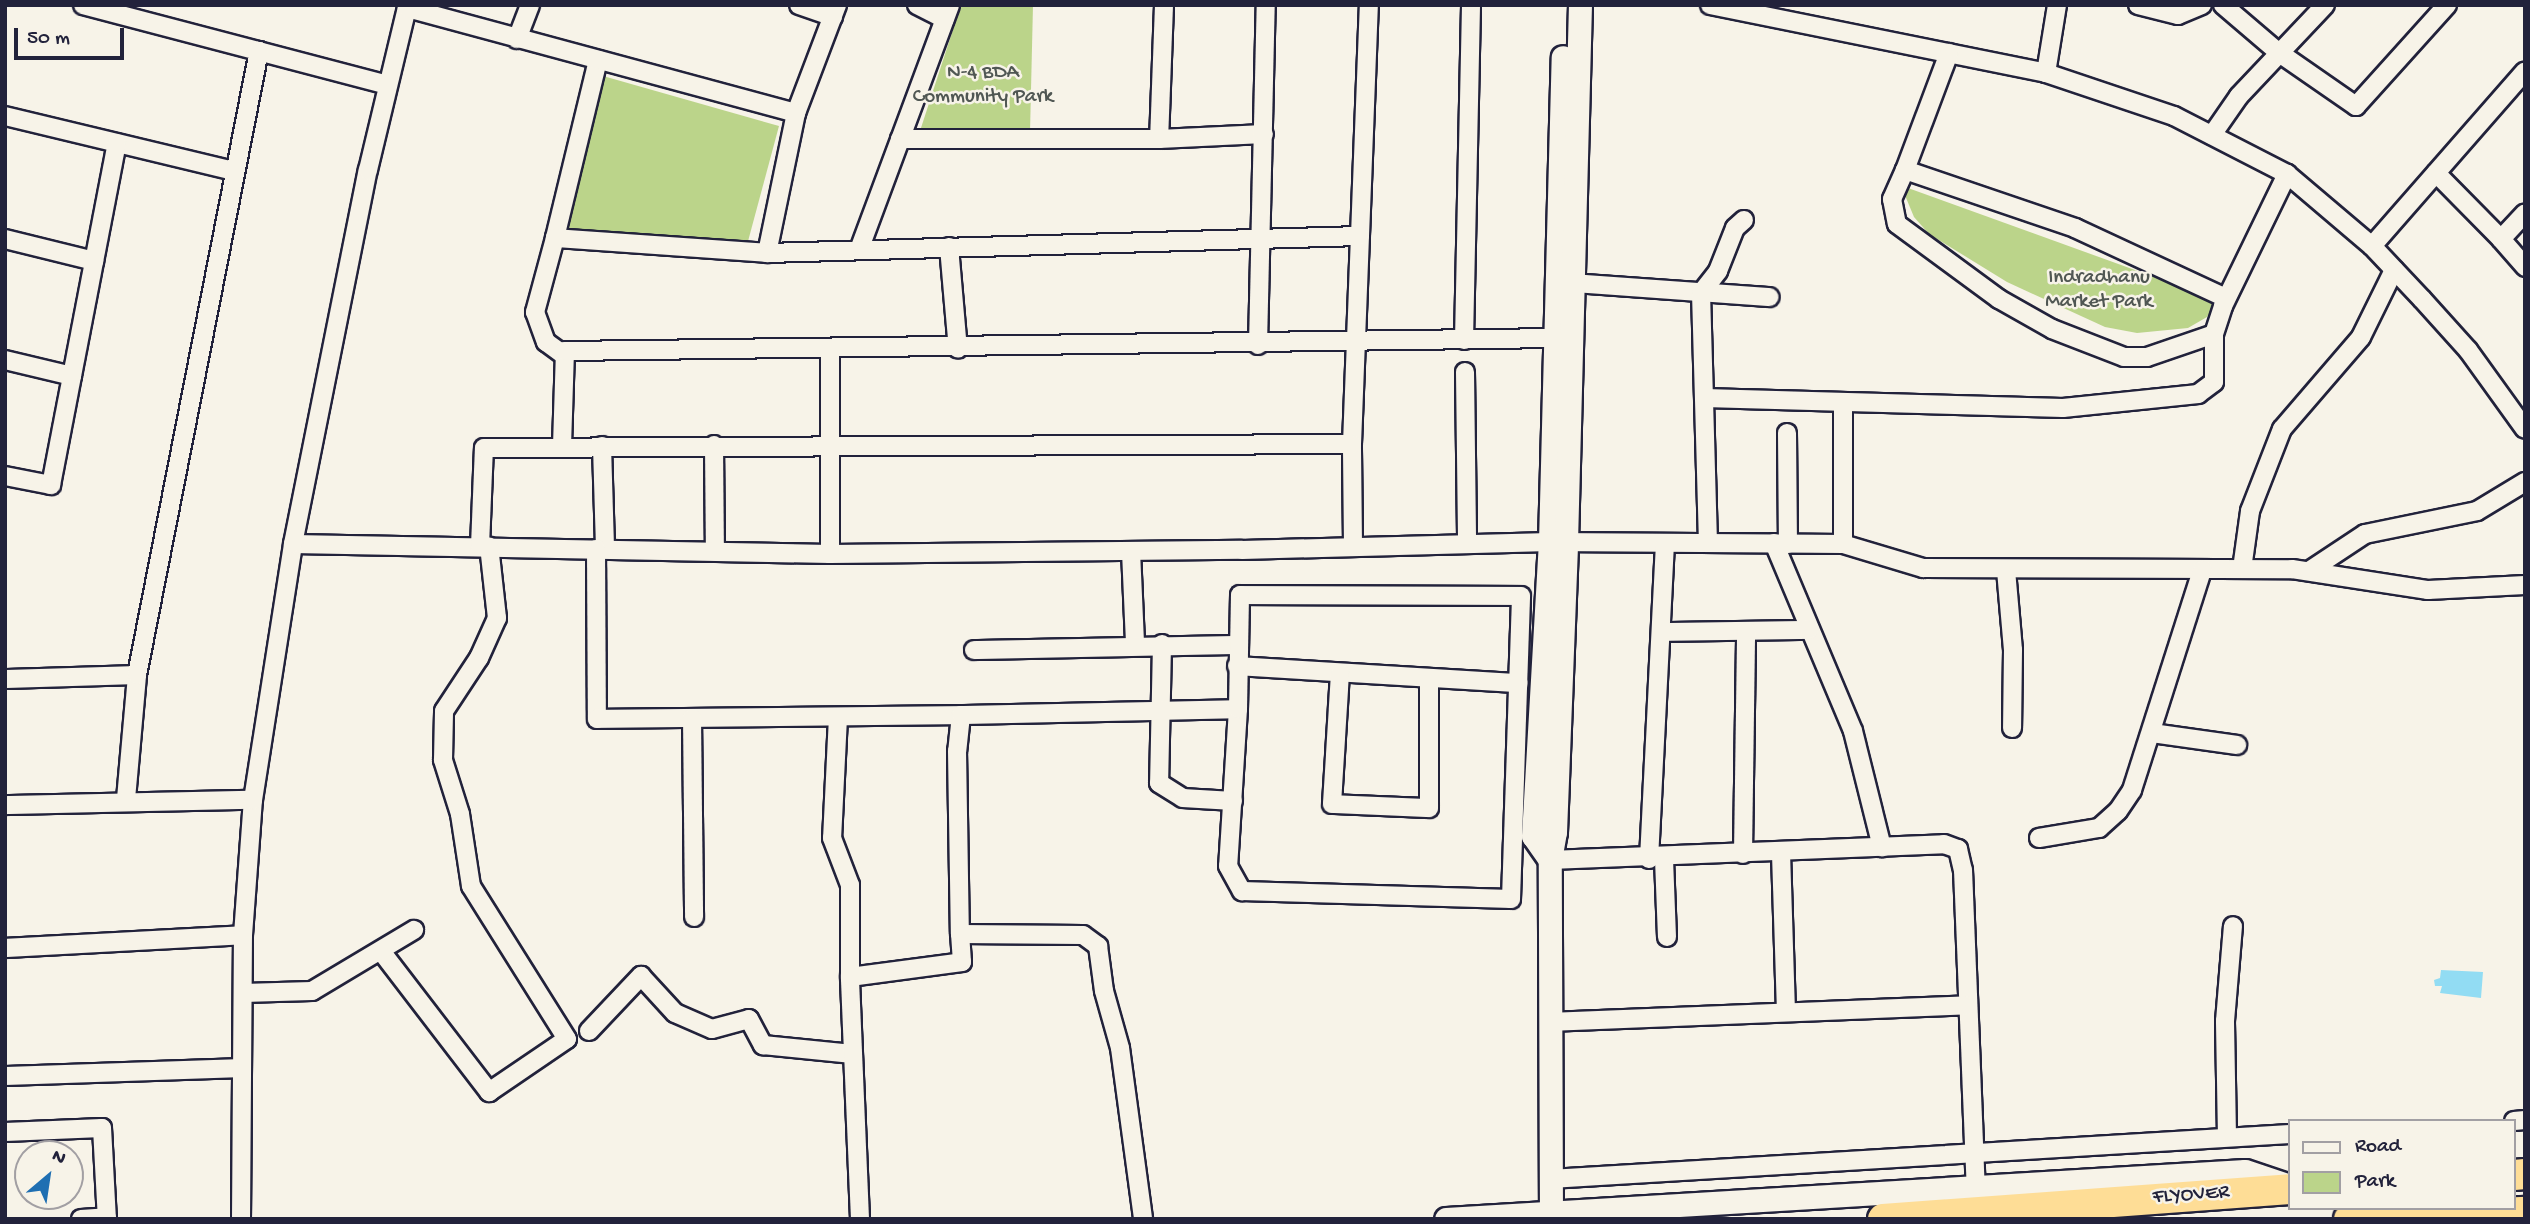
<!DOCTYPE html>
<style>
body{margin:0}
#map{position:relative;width:2530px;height:1224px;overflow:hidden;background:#f7f3e8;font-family:"Gochi Hand",sans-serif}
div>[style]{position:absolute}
.green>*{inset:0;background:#bbd48a}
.water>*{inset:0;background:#92dcf3}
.roads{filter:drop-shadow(2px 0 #22223b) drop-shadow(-2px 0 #22223b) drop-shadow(0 2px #22223b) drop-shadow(0 -2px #22223b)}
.minor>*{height:18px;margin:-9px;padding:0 9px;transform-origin:9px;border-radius:9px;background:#f7f3e8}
.tertiary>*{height:23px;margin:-11.5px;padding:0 11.5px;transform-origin:11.5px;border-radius:11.5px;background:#f7f3e8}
.trunk>*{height:30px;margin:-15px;padding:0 15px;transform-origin:15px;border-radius:15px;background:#fedd96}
span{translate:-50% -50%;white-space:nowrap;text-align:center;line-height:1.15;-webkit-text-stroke:5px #f7f3e8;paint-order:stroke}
.park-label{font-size:21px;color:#505753}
.street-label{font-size:21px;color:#22223b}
.frame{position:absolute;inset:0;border:7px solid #22223b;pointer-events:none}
.legend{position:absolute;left:2288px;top:1119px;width:228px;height:91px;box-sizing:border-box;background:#f7f3e8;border:2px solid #a29fa3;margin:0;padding:9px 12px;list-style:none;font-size:21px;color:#22223b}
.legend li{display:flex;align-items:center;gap:14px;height:35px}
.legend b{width:35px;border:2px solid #a29fa3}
.north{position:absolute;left:14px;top:1140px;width:70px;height:70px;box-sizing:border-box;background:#f7f3e8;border:2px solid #a29fa3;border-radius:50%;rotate:29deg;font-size:19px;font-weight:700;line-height:28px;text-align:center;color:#22223b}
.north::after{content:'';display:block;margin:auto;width:24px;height:32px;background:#1f6fb2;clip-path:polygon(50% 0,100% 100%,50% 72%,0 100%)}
.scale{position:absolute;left:14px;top:28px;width:110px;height:32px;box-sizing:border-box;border:4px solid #22223b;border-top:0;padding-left:9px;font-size:21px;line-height:24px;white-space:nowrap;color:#22223b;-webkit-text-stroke:5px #f7f3e8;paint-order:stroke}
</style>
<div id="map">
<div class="green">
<div style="clip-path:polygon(961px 5px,1033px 5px,1030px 132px,919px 134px)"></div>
<div style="clip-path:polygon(603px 76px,779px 126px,747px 245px,567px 232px)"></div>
<div style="clip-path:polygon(1908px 188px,2218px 300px,2207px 317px,2188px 328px,2137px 333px,2105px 327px,2007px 282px,1929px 234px,1914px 217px,1904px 193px)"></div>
</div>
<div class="water">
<div style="clip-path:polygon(2441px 970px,2483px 972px,2481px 998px,2440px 993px,2442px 986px,2435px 986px,2434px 980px,2440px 978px)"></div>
</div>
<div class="roads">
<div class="minor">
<div style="left:83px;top:5px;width:315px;rotate:14.7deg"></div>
<div style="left:799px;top:5px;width:36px;rotate:19deg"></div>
<div style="left:917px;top:5px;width:31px;rotate:27deg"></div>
<div style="left:1164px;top:5px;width:134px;rotate:92.1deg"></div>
<div style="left:1159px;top:139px;width:105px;rotate:-2.7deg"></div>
<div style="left:1710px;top:5px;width:343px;rotate:11.4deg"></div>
<div style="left:2046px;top:73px;width:135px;rotate:18.6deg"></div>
<div style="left:2174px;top:116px;width:127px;rotate:27.2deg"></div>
<div style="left:2287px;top:174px;width:111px;rotate:40.3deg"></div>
<div style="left:2372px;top:246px;width:73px;rotate:46.7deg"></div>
<div style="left:2422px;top:299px;width:69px;rotate:48deg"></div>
<div style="left:2468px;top:350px;width:97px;rotate:54.2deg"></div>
<div style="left:2138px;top:5px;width:41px;rotate:14deg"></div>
<div style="left:2178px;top:15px;width:26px;rotate:-23deg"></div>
<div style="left:2223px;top:5px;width:72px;rotate:40.5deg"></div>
<div style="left:2278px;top:52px;width:95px;rotate:34.7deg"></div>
<div style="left:2356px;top:106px;width:136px;rotate:-48deg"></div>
<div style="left:517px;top:39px;width:36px;rotate:-69deg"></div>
<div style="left:1949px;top:53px;width:125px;rotate:110.6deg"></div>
<div style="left:1905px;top:170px;width:180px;rotate:18.8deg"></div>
<div style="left:2075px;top:228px;width:166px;rotate:24.9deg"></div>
<div style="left:598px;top:60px;width:183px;rotate:103.6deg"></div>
<div style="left:555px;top:238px;width:213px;rotate:4deg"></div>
<div style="left:2046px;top:73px;width:69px;rotate:-80.8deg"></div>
<div style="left:796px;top:113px;width:116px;rotate:-69.2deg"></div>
<div style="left:5px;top:116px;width:236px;rotate:13.5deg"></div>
<div style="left:2212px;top:135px;width:47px;rotate:-55.3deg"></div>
<div style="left:2239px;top:96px;width:125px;rotate:-46.6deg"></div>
<div style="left:900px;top:139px;width:259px"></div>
<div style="left:1905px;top:170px;width:32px;rotate:114deg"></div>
<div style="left:1892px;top:199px;width:25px;rotate:79deg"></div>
<div style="left:1897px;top:224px;width:127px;rotate:36.3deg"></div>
<div style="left:1999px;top:299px;width:61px;rotate:29.5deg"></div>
<div style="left:2052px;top:329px;width:77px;rotate:21.3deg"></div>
<div style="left:2124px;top:357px;width:23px"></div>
<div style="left:2147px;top:357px;width:71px;rotate:-18.9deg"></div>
<div style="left:2436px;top:173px;width:93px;rotate:45.4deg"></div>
<div style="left:2501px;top:239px;width:35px;rotate:-47deg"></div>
<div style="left:555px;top:238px;width:77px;rotate:105.1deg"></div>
<div style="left:535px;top:312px;width:32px;rotate:70deg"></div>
<div style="left:546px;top:342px;width:24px;rotate:36deg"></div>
<div style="left:5px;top:239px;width:92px;rotate:13.9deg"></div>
<div style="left:2501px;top:239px;width:37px;rotate:49deg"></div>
<div style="left:2372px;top:246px;width:232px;rotate:-48.8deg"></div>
<div style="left:949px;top:247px;width:102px;rotate:85deg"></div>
<div style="left:859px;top:250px;width:261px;rotate:-69.6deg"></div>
<div style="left:1573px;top:283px;width:197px;rotate:4.1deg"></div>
<div style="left:1464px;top:340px;width:335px;rotate:-88.8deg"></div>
<div style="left:1258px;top:345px;width:340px;rotate:-88.7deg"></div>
<div style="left:5px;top:360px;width:69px;rotate:13.4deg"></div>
<div style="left:1465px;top:372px;width:171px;rotate:89.3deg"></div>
<div style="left:1704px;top:398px;width:359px;rotate:1.6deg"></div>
<div style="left:2063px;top:408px;width:136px;rotate:-5.9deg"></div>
<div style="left:2198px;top:394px;width:20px;rotate:-37deg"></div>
<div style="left:2214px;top:382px;width:48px;rotate:-90deg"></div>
<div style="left:2214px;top:334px;width:29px;rotate:-72deg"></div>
<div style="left:2223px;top:306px;width:147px;rotate:-64.1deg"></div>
<div style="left:1787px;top:433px;width:111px;rotate:89.5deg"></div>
<div style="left:714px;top:445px;width:106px;rotate:89.5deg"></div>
<div style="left:562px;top:446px;width:95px;rotate:-88.2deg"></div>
<div style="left:565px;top:351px;width:990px;rotate:-0.75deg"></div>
<div style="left:602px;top:446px;width:103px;rotate:88.3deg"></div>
<div style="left:5px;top:476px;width:47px;rotate:11.1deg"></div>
<div style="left:51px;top:485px;width:348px;rotate:-79.1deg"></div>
<div style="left:1708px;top:543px;width:250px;rotate:-91.6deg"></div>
<div style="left:1701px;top:293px;width:28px;rotate:-52deg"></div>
<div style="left:1718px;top:271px;width:46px;rotate:-68.4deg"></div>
<div style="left:1735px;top:228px;width:12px;rotate:-42deg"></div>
<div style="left:1774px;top:543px;width:204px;rotate:67.2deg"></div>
<div style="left:1853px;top:731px;width:120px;rotate:76deg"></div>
<div style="left:293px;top:544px;width:537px;rotate:1.07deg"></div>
<div style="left:830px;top:554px;width:412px;rotate:-0.6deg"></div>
<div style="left:1242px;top:550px;width:308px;rotate:-1.5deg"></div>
<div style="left:1550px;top:542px;width:293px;rotate:0.4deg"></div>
<div style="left:1843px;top:544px;width:84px;rotate:16.7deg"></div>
<div style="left:1923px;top:568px;width:369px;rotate:0.2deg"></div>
<div style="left:2292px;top:569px;width:138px;rotate:8.8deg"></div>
<div style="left:2428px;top:590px;width:97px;rotate:-3deg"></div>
<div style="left:1843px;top:544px;width:140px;rotate:-90deg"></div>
<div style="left:1353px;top:545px;width:101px;rotate:-90.6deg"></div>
<div style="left:1352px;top:444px;width:439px;rotate:-87.8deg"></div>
<div style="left:480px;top:546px;width:98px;rotate:-87.7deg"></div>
<div style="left:484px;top:448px;width:868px;rotate:-0.26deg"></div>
<div style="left:596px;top:549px;width:170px;rotate:89.7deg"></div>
<div style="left:597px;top:719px;width:364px;rotate:-0.6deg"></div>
<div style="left:961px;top:715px;width:36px;rotate:96deg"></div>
<div style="left:957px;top:751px;width:183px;rotate:89.1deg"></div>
<div style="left:1131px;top:551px;width:93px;rotate:87.5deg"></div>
<div style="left:830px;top:554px;width:203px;rotate:-90deg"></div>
<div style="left:2242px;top:569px;width:59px;rotate:-82.1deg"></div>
<div style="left:2250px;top:511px;width:88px;rotate:-68.7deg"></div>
<div style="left:2282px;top:429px;width:121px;rotate:-49.3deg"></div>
<div style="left:2361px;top:337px;width:75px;rotate:-63.8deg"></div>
<div style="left:2006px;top:570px;width:80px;rotate:85deg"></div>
<div style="left:2013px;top:650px;width:78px;rotate:90.7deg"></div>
<div style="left:2309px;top:571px;width:67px;rotate:-33.5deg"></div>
<div style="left:2365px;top:534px;width:114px;rotate:-11.6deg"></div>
<div style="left:2477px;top:511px;width:56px;rotate:-31.1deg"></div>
<div style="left:1662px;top:632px;width:147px;rotate:-0.8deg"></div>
<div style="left:1162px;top:644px;width:139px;rotate:91.2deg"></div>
<div style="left:1159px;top:783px;width:28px;rotate:32deg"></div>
<div style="left:1183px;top:798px;width:50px;rotate:3.4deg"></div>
<div style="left:974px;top:650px;width:264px;rotate:-1.1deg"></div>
<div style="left:1237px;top:666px;width:282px;rotate:3.5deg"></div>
<div style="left:1340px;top:673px;width:131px;rotate:93.5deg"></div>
<div style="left:1332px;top:804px;width:97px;rotate:2.4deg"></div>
<div style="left:1429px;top:808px;width:130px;rotate:-90deg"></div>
<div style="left:5px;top:679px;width:132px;rotate:-1.7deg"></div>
<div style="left:961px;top:715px;width:277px;rotate:-1.2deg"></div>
<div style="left:1238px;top:709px;width:157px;rotate:93.6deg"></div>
<div style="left:1228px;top:866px;width:29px;rotate:61deg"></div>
<div style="left:1242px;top:891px;width:269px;rotate:1.7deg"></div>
<div style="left:1511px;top:899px;width:303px;rotate:-88.1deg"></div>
<div style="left:1521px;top:596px;width:281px;rotate:-179.8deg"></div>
<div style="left:1240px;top:595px;width:114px;rotate:91deg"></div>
<div style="left:838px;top:717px;width:121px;rotate:92.8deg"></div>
<div style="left:832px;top:838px;width:50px;rotate:69deg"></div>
<div style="left:850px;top:885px;width:92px;rotate:90deg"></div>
<div style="left:692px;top:718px;width:199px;rotate:89.4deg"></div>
<div style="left:2152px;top:733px;width:86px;rotate:8deg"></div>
<div style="left:126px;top:799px;width:124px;rotate:-84.9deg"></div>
<div style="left:137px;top:675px;width:636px;rotate:-78.94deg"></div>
<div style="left:5px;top:805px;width:248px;rotate:-1.2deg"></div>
<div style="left:2039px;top:838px;width:61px;rotate:-9.5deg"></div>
<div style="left:2099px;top:828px;width:25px;rotate:-42deg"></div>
<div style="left:2118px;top:811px;width:25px;rotate:-56deg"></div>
<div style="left:2132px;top:790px;width:231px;rotate:-72.3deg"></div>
<div style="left:1781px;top:853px;width:159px;rotate:88.2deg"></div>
<div style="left:1743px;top:854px;width:223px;rotate:-89.2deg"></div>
<div style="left:1649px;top:859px;width:316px;rotate:-87.1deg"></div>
<div style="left:1664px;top:859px;width:78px;rotate:87.8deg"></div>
<div style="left:1550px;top:860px;width:394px;rotate:-2.3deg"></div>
<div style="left:1944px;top:844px;width:15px;rotate:20deg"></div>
<div style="left:1958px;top:849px;width:22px;rotate:77deg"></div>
<div style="left:1963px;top:870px;width:318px;rotate:87.7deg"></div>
<div style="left:5px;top:948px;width:238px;rotate:-3.1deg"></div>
<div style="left:381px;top:951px;width:178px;rotate:52.5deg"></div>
<div style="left:489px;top:1092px;width:94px;rotate:-34.2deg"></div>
<div style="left:567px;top:1039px;width:181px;rotate:-122.1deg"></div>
<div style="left:471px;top:886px;width:73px;rotate:-98.7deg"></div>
<div style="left:460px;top:814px;width:57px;rotate:-107.5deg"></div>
<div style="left:443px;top:760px;width:49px;rotate:-88.8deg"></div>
<div style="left:444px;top:711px;width:64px;rotate:-56.6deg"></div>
<div style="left:479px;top:658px;width:44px;rotate:-65.8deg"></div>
<div style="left:497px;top:618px;width:72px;rotate:-96.3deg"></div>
<div style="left:243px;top:993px;width:69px;rotate:-1.7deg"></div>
<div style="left:312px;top:991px;width:119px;rotate:-30.9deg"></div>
<div style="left:1551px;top:1022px;width:415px;rotate:-2.3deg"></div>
<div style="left:589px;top:1031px;width:76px;rotate:-46.6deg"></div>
<div style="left:641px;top:976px;width:50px;rotate:47.4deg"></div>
<div style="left:675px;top:1013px;width:40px;rotate:23.4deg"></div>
<div style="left:712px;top:1029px;width:38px;rotate:-15deg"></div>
<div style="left:749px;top:1019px;width:30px;rotate:62deg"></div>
<div style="left:763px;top:1045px;width:90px;rotate:5.7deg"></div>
<div style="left:5px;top:1076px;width:237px;rotate:-1.9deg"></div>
<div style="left:2514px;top:1121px;width:11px;rotate:-5deg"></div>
<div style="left:5px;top:1132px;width:97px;rotate:-2.4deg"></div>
<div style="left:102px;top:1128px;width:91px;rotate:86.9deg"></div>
<div style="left:2227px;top:1137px;width:116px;rotate:-91deg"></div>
<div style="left:2225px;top:1021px;width:95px;rotate:-85.2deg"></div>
<div style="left:1550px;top:1179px;width:741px;rotate:-3.48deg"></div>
<div style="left:81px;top:1219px;width:26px;rotate:-4deg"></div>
<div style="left:241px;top:1219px;width:284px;rotate:-89.6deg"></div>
<div style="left:243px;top:935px;width:135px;rotate:-85.8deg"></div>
<div style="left:253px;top:800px;width:259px;rotate:-81.1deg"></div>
<div style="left:293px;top:544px;width:381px;rotate:-78.7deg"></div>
<div style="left:368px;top:170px;width:167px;rotate:-76.5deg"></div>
<div style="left:407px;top:8px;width:403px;rotate:15.1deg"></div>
<div style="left:796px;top:113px;width:143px;rotate:101.7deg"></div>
<div style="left:767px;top:253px;width:593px;rotate:-1.64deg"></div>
<div style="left:860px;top:1219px;width:242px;rotate:-92.4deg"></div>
<div style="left:850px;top:977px;width:113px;rotate:-7.6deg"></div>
<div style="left:962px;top:962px;width:28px;rotate:-94deg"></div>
<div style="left:960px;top:934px;width:123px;rotate:0.5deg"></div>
<div style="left:1083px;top:935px;width:19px;rotate:36deg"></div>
<div style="left:1098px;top:946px;width:45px;rotate:82.4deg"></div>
<div style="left:1104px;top:991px;width:59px;rotate:74.3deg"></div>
<div style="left:1120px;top:1048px;width:173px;rotate:82.3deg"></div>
</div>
<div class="tertiary">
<div style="left:1550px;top:860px;width:29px;rotate:-125deg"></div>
<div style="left:1533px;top:836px;width:294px;rotate:-86.7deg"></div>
<div style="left:1550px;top:542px;width:485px;rotate:-88.5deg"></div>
<div style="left:1446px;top:1219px;width:800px;rotate:-3.44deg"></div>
<div style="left:2245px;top:1171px;width:47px;rotate:18.4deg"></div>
<div style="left:1551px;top:1219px;width:359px;rotate:-90.2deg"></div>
<div style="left:1550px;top:860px;width:28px;rotate:-80deg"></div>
<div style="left:1555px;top:832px;width:290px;rotate:-87.8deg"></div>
<div style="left:1566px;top:542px;width:537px;rotate:-88.51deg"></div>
</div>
<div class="trunk">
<div style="left:2514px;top:1175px;width:11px;rotate:-5deg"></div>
<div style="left:1883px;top:1219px;width:408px;rotate:-4.2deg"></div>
<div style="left:2349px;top:1219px;width:176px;rotate:-2.3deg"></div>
</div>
</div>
<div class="park-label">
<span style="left:983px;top:86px">N-4 BDA<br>Community Park</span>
<span style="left:2099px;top:291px">Indradhanu<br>Market Park</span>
</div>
<div class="street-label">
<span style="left:2191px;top:1196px;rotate:-4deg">FLYOVER</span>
</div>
<div class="frame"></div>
<ul class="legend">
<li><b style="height:9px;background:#f7f3e8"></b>Road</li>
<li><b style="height:19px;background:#bbd48a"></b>Park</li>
</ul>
<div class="north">N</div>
<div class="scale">50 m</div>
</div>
